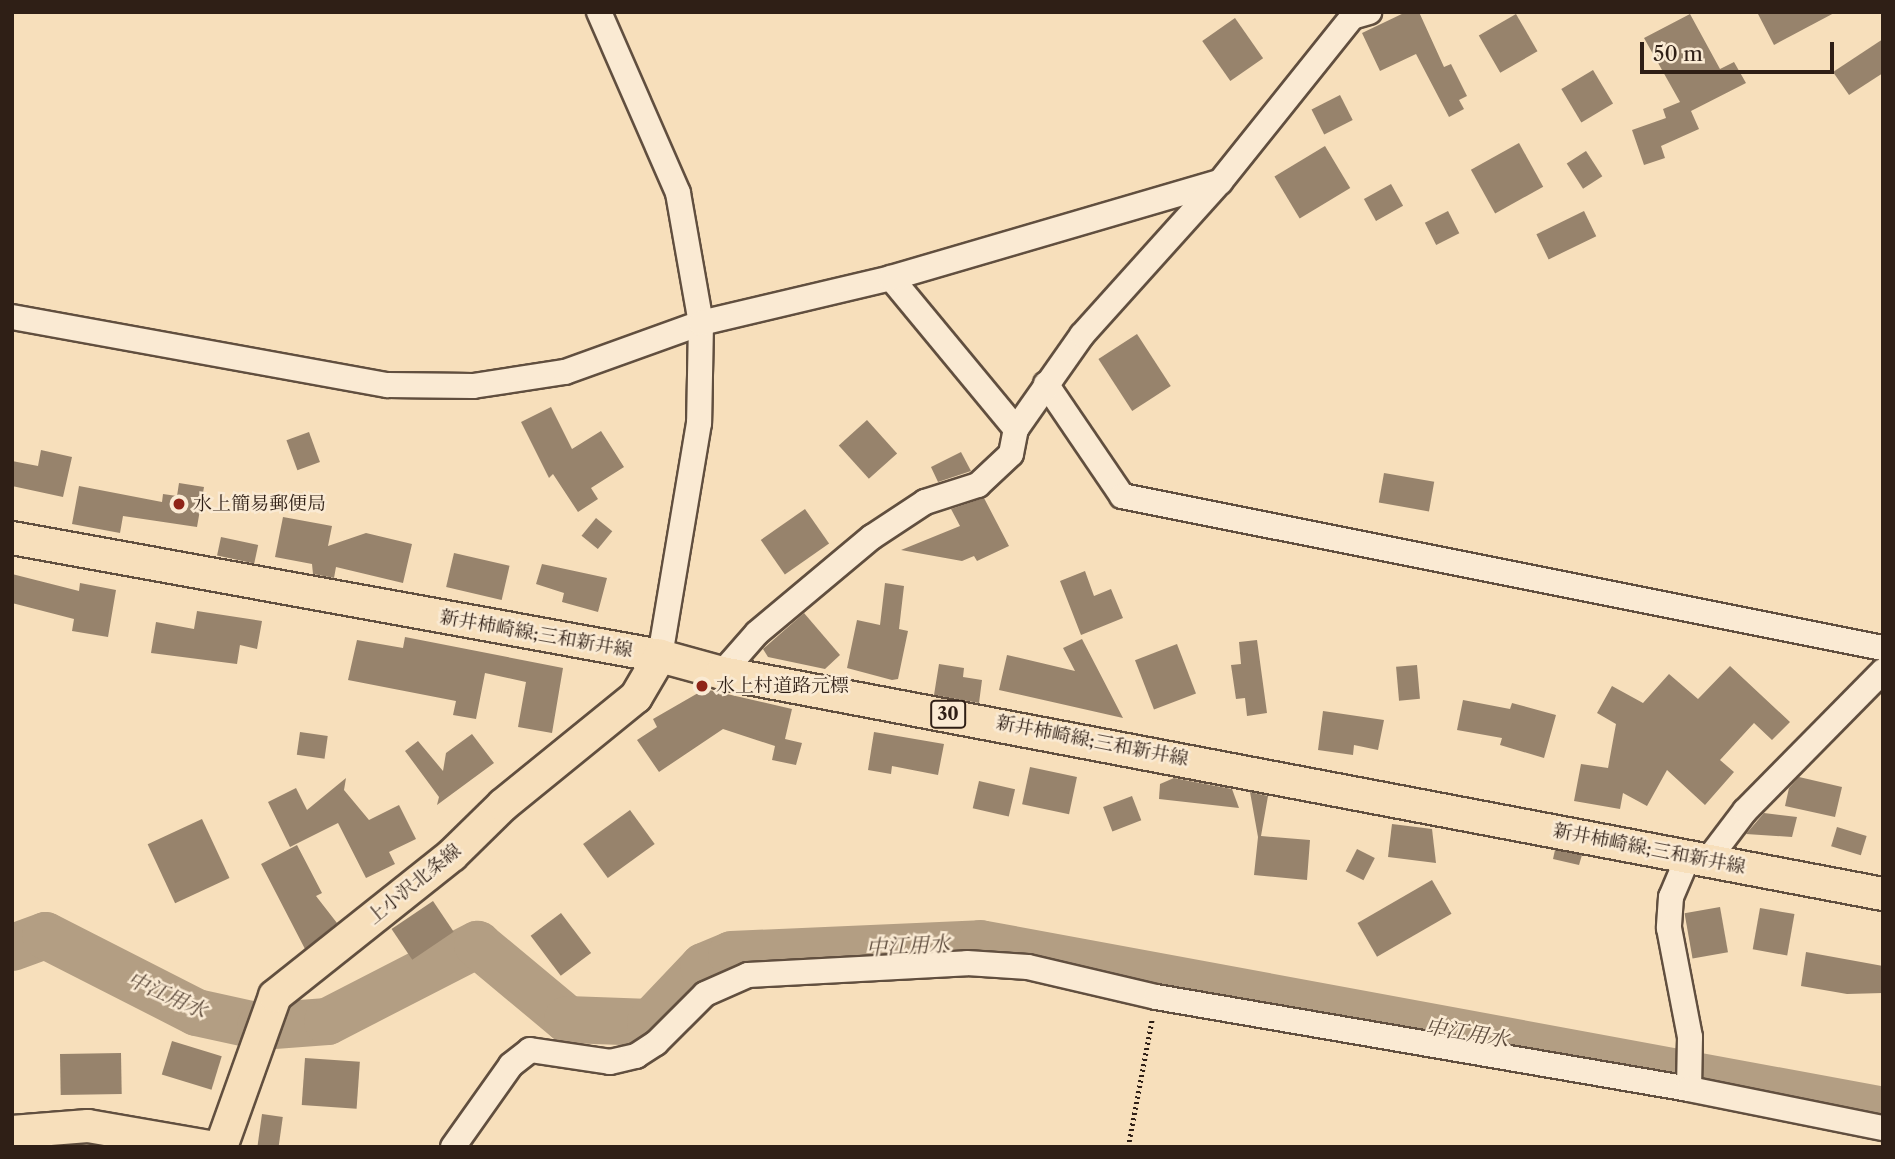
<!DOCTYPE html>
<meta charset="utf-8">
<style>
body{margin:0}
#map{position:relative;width:1895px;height:1159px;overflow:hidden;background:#f7dfbb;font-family:"Libre Caslon Text","Noto Serif JP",serif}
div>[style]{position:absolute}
.river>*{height:47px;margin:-23.5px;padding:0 23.5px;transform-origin:23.5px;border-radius:23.5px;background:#b39e83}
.building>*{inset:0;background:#97836c;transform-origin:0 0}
.path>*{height:4.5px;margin-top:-2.25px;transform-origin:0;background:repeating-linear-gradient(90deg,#2f1f16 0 2px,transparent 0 5.5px)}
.roads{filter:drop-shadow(2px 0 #614f3f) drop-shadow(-2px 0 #614f3f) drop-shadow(0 2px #614f3f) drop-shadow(0 -2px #614f3f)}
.minor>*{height:24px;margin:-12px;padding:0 12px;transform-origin:12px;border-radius:12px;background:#faead3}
.major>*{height:32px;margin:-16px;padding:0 16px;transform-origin:16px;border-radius:16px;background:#f7dfbb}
.dots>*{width:19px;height:19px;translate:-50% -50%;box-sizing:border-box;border:4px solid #faead3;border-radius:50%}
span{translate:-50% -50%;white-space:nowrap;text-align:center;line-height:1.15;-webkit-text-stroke:5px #faead3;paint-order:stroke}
.shield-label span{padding:2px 5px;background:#faead3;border:2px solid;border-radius:5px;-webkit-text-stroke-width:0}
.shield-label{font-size:18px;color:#2f1f16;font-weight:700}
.poi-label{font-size:19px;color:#2f1f16}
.left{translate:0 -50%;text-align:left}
.street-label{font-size:19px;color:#2f1f16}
.water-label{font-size:21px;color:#5d4b3c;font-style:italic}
.frame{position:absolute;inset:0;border:14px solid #2f1f16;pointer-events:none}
.scale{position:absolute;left:1640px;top:42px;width:194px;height:32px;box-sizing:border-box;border:4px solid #2f1f16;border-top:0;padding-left:9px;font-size:21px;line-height:24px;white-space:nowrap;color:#2f1f16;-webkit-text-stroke:5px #faead3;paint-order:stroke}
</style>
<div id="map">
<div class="river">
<div style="left:12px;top:947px;width:35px;rotate:-20deg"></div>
<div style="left:45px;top:935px;width:169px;rotate:27deg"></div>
<div style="left:196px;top:1012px;width:66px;rotate:12.3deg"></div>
<div style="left:260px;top:1026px;width:67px;rotate:-4.3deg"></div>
<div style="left:327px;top:1021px;width:169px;rotate:-27.2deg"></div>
<div style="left:477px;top:944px;width:117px;rotate:39.8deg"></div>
<div style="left:567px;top:1019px;width:83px;rotate:2.1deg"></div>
<div style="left:650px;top:1022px;width:77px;rotate:-46.6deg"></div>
<div style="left:703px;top:966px;width:30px;rotate:-23deg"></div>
<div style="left:731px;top:954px;width:249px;rotate:-2.5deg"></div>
<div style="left:980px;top:943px;width:918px;rotate:10.48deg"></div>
</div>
<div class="building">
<div style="clip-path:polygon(1406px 12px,1419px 12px,1444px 67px,1451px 64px,1467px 96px,1459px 100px,1464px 109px,1449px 117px,1416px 54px,1380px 71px,1362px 33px)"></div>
<div style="clip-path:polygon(1757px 12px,1836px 12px,1774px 45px)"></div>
<div style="left:1516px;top:14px;width:43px;height:43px;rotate:60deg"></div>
<div style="clip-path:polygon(1690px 14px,1720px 69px,1734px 62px,1746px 83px,1691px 111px,1699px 129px,1661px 146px,1665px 158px,1644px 165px,1632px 130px,1666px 118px,1663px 109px,1680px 102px,1644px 38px)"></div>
<div style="left:1235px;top:18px;width:49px;height:40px;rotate:55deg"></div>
<div style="clip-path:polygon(1883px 39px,1883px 73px,1849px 95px,1833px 72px)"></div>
<div style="left:1593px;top:70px;width:39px;height:37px;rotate:59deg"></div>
<div style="left:1340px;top:95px;width:28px;height:32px;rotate:63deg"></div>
<div style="left:1519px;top:143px;width:50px;height:55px;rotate:61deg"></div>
<div style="left:1325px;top:146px;width:49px;height:59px;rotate:59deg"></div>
<div style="left:1586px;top:151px;width:30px;height:23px;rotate:57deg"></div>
<div style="left:1391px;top:184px;width:25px;height:31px;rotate:61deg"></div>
<div style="left:1448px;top:211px;width:25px;height:26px;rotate:63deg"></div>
<div style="left:1584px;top:211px;width:28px;height:53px;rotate:64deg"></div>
<div style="left:1137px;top:334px;width:62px;height:46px;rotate:57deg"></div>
<div style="clip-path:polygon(551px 407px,572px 449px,601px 431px,624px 467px,591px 488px,598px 499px,578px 512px,553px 474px,549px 478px,521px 422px)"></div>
<div style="left:867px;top:420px;width:45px;height:38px;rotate:48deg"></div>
<div style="left:309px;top:432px;width:32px;height:24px;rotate:70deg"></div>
<div style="clip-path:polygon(41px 450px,72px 457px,63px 497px,12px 486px,12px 461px,38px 466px)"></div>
<div style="clip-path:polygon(961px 452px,971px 471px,938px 482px,931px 467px)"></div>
<div style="left:1384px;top:473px;width:51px;height:30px;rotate:10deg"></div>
<div style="clip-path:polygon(179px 483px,204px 487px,197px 527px,123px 516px,120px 533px,72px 524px,79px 486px,162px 502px,163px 494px,177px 496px)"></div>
<div style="clip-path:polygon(984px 498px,1009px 546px,977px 561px,974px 556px,962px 561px,901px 550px,960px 526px,951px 509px)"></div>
<div style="left:805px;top:509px;width:42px;height:54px;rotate:55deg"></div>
<div style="clip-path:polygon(283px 517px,332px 526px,328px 546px,366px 533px,412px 544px,403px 583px,336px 567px,334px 578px,313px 574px,312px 564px,275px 557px)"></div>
<div style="left:596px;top:518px;width:21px;height:23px;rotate:39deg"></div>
<div style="left:221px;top:537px;width:38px;height:19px;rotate:12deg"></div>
<div style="left:454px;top:553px;width:57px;height:35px;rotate:13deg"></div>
<div style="clip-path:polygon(542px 564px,607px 578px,598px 612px,562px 602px,564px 593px,536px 584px)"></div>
<div style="clip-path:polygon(1085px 571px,1094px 596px,1111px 589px,1123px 618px,1081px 635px,1060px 581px)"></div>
<div style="clip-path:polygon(12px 574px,79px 591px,80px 583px,116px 590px,108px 637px,72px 631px,74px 619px,12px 603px)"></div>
<div style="clip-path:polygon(885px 583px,904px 586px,899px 629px,908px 631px,898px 679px,892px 680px,847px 668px,857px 620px,880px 625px)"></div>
<div style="clip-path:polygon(197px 611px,262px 621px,257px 649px,240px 645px,237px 664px,151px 653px,156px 622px,194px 629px)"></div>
<div style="clip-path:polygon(804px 613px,840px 655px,825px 669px,768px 657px,763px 649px)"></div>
<div style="clip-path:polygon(405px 637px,563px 668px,552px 733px,518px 727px,526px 682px,485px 673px,476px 719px,453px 715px,456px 701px,348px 680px,357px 640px,403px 648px)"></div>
<div style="clip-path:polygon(1082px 639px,1123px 718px,999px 690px,1007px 655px,1075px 671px,1063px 648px)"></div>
<div style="clip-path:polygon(1257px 640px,1267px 713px,1247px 716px,1245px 698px,1236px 699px,1231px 665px,1241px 664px,1239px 642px)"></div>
<div style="left:1177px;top:644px;width:53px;height:45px;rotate:69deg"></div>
<div style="clip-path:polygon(939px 664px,964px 668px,963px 677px,982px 680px,979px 703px,934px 695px)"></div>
<div style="left:1417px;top:665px;width:34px;height:21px;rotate:85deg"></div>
<div style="clip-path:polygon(1730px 666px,1790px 722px,1772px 740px,1754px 723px,1720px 760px,1734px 772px,1705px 805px,1667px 770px,1647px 806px,1623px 793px,1620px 809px,1574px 801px,1581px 764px,1608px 768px,1616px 724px,1597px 713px,1612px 686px,1643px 703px,1669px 674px,1698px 699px)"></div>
<div style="clip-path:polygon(705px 689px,792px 709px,785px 739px,802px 743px,796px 765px,772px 760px,775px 746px,723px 729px,659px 772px,637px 740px,657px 727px,653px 719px)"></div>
<div style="clip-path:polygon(1463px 700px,1510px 709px,1512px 703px,1556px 715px,1544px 758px,1500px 745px,1502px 738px,1457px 730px)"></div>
<div style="clip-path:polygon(1323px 711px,1384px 720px,1378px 750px,1354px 745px,1353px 755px,1318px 750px)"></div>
<div style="left:300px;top:732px;width:28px;height:23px;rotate:8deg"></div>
<div style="clip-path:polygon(874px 732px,944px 744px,938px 775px,892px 766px,891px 774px,868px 770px)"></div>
<div style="clip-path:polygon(472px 734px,494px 763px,437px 805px,439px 797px,405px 751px,418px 741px,443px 771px,446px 753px)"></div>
<div style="left:1030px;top:767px;width:48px;height:38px;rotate:12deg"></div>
<div style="clip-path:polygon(1799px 777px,1842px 787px,1835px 817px,1785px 806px,1789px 788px)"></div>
<div style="clip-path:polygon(346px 778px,344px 790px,369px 820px,399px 805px,416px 839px,389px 852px,395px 864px,366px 878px,338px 823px,290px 847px,268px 802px,296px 788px,307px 810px)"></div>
<div style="clip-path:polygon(1174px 778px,1232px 789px,1239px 808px,1159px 799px,1160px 784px)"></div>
<div style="left:979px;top:781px;width:37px;height:28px;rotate:13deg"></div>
<div style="clip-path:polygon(1250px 792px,1268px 796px,1261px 836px,1310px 840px,1307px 880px,1254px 875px,1258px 837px)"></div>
<div style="left:1132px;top:796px;width:26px;height:31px;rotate:69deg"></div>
<div style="left:630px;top:810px;width:42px;height:58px;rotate:54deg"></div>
<div style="clip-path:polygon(1764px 813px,1797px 817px,1792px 837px,1746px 834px)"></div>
<div style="left:202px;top:819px;width:65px;height:60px;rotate:65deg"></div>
<div style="clip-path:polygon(1392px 824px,1432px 829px,1436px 863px,1388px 857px)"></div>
<div style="left:1837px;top:827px;width:31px;height:20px;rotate:17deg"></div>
<div style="clip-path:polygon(297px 845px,322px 893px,316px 896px,337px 923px,305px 949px,261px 864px)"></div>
<div style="left:1357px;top:849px;width:20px;height:25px;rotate:27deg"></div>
<div style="clip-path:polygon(1555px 850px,1582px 855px,1579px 865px,1553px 859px)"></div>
<div style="left:1432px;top:880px;width:39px;height:86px;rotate:60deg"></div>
<div style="left:433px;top:901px;width:37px;height:50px;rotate:56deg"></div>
<div style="left:1720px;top:907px;width:46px;height:36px;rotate:80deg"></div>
<div style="left:1760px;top:908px;width:35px;height:42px;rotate:10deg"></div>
<div style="left:561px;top:913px;width:50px;height:38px;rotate:53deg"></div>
<div style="clip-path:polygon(1806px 952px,1883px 966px,1883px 993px,1847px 994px,1801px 986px)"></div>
<div style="left:172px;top:1041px;width:52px;height:35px;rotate:17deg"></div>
<div style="left:121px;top:1053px;width:41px;height:61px;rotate:89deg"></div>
<div style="left:305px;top:1058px;width:55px;height:47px;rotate:4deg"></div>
<div style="left:262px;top:1114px;width:21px;height:33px;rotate:8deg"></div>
</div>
<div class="path">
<div style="left:1128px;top:1147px;width:130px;rotate:-79.4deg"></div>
</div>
<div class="roads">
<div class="minor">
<div style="left:599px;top:12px;width:197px;rotate:66.4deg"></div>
<div style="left:678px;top:193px;width:132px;rotate:80deg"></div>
<div style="left:701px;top:323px;width:100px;rotate:91.1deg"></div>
<div style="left:699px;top:423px;width:236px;rotate:99.5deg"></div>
<div style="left:891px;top:278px;width:196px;rotate:50.4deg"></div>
<div style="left:12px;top:317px;width:382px;rotate:10.3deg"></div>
<div style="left:388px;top:385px;width:85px;rotate:0.7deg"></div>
<div style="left:473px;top:386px;width:93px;rotate:-8.7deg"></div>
<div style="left:565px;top:372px;width:145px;rotate:-19.8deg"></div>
<div style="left:701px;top:323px;width:195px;rotate:-13.3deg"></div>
<div style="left:891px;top:278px;width:343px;rotate:-16.3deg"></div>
<div style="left:1046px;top:384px;width:135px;rotate:55.8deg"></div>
<div style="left:1122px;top:496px;width:776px;rotate:11.3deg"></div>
<div style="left:722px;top:673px;width:53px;rotate:-48.8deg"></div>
<div style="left:757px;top:633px;width:150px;rotate:-39.9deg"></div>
<div style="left:872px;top:537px;width:64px;rotate:-33.4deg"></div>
<div style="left:925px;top:502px;width:56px;rotate:-17.8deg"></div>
<div style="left:978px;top:485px;width:45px;rotate:-43.2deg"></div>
<div style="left:1011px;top:454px;width:25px;rotate:-79deg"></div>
<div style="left:1016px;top:429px;width:115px;rotate:-54.9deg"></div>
<div style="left:1082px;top:335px;width:206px;rotate:-48deg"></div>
<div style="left:1220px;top:182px;width:211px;rotate:-51.3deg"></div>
<div style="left:1352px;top:17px;width:18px;rotate:-16deg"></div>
<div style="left:1688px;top:857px;width:43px;rotate:113deg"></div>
<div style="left:1671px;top:897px;width:31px;rotate:94deg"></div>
<div style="left:1669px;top:928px;width:111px;rotate:79.1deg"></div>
<div style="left:1690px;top:1037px;width:52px;rotate:91.1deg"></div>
<div style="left:1707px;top:861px;width:63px;rotate:-52.8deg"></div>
<div style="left:1745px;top:811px;width:197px;rotate:-45.4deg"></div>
<div style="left:453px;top:1147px;width:100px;rotate:-54.7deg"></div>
<div style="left:511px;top:1065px;width:24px;rotate:-38deg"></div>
<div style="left:530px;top:1050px;width:81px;rotate:8.5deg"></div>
<div style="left:610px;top:1062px;width:27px;rotate:-13deg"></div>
<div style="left:636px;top:1056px;width:24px;rotate:-33deg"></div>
<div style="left:656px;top:1043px;width:69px;rotate:-45deg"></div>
<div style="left:705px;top:994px;width:47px;rotate:-23.8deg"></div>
<div style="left:748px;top:975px;width:219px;rotate:-3.1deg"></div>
<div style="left:967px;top:963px;width:61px;rotate:3.8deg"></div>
<div style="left:1028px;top:967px;width:131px;rotate:13.2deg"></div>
<div style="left:1156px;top:997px;width:541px;rotate:9.79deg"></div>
<div style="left:1689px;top:1089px;width:198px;rotate:11.4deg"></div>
</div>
<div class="major">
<div style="left:12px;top:538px;width:659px;rotate:10.32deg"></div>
<div style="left:660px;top:656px;width:64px;rotate:15.3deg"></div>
<div style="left:722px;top:673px;width:1182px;rotate:10.78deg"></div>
<div style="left:12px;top:1132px;width:76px;rotate:-4.5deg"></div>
<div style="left:88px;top:1126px;width:123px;rotate:9.8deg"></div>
<div style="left:221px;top:1147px;width:160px;rotate:-70.3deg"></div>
<div style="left:275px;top:996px;width:226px;rotate:-38.5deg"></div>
<div style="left:452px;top:855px;width:71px;rotate:-44.4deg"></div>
<div style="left:503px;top:805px;width:171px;rotate:-39.1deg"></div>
<div style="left:636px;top:697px;width:48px;rotate:-59.7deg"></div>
</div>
</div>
<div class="dots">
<div style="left:179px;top:504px;background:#8f2418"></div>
<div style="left:702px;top:686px;background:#8f2418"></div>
</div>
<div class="shield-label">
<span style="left:948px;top:714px">30</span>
</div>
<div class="poi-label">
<span class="left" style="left:193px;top:504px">水上簡易郵便局</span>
<span class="left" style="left:716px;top:686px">水上村道路元標</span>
</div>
<div class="street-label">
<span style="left:536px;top:634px;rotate:10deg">新井柿崎線;三和新井線</span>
<span style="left:1092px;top:741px;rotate:11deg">新井柿崎線;三和新井線</span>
<span style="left:1649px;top:849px;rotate:11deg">新井柿崎線;三和新井線</span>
<span style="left:414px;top:884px;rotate:-39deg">上小沢北条線</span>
</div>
<div class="water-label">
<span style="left:908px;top:946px;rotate:-3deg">中江用水</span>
<span style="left:167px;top:995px;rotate:24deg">中江用水</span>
<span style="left:1467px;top:1033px;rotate:10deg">中江用水</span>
</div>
<div class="frame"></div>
<div class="scale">50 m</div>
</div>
